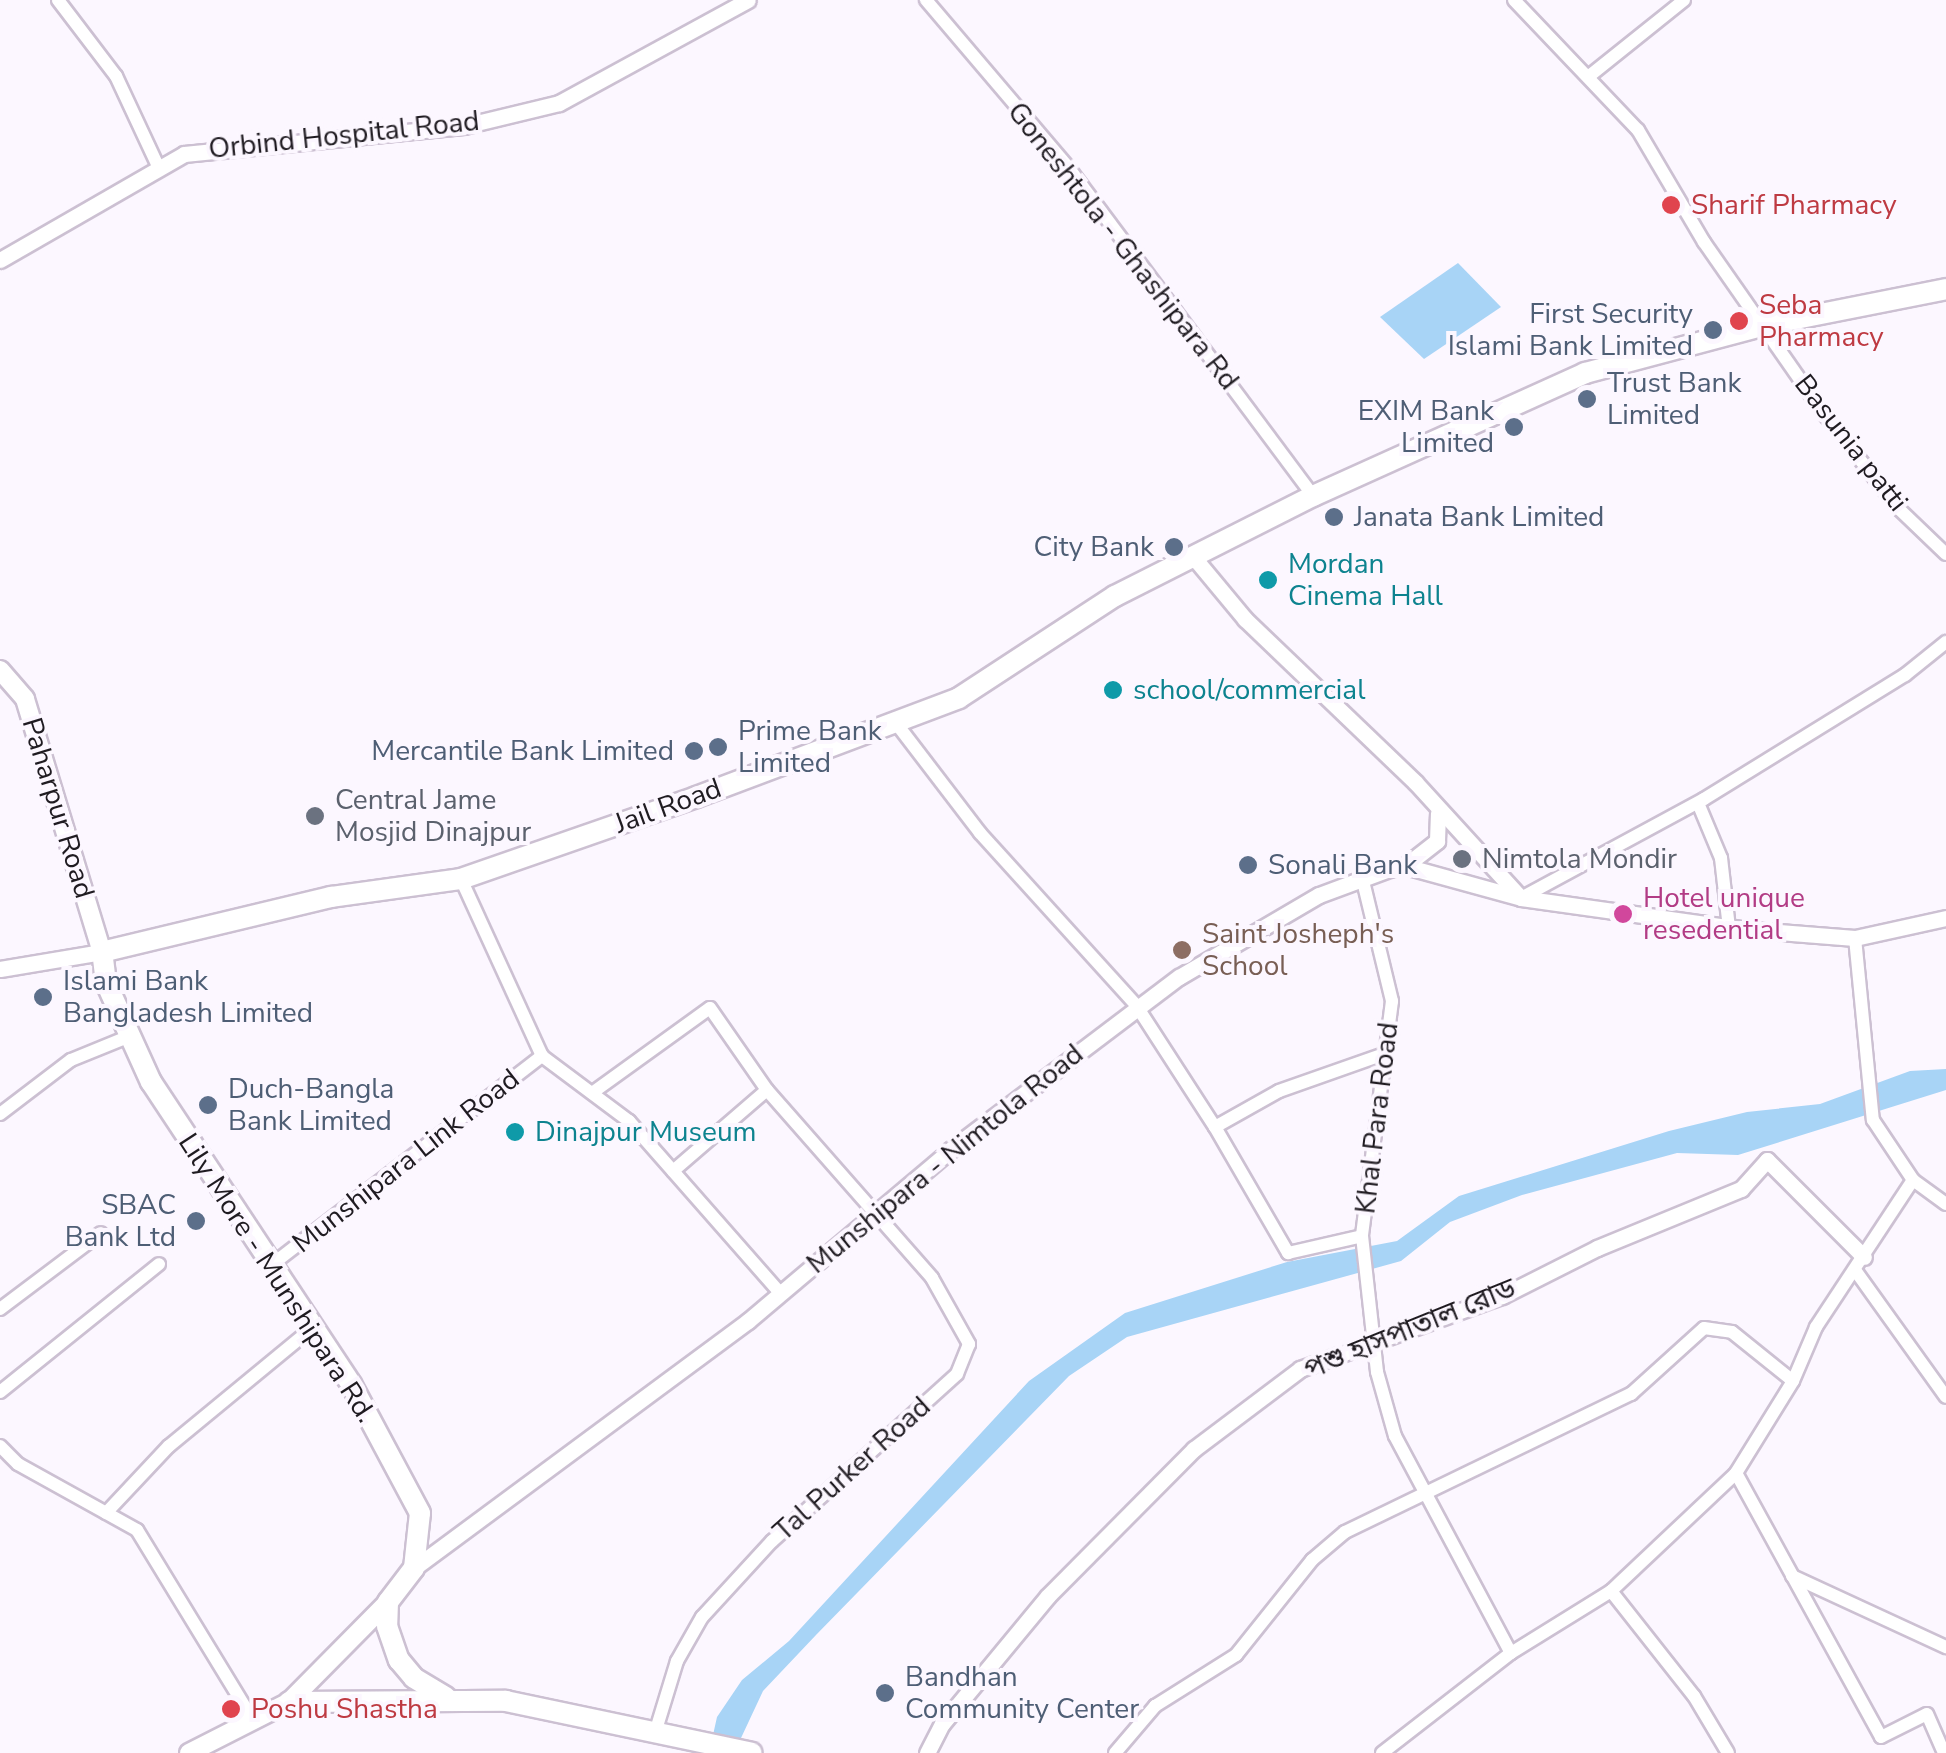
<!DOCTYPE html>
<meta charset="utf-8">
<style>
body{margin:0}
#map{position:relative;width:1946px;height:1753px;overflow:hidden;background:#fcf7ff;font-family:"Nunito Sans","Noto Sans Bengali",sans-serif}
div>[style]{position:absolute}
.water>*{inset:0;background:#a8d4f6}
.roads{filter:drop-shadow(2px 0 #ccc0d2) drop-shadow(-2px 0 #ccc0d2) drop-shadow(0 2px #ccc0d2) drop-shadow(0 -2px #ccc0d2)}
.minor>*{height:12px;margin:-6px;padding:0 6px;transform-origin:6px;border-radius:6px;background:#fff}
.tertiary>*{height:15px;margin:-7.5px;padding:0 7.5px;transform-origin:7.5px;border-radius:7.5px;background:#fff}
.secondary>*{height:18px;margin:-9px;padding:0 9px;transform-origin:9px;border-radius:9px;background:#fff}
.primary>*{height:20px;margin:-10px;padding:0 10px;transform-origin:10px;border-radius:10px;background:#fff}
.trunk>*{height:20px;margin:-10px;padding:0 10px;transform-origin:10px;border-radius:10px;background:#fff}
.dots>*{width:28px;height:28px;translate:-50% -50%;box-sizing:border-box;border:5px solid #fcf7ff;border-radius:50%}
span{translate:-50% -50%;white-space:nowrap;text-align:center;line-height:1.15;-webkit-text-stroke:8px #fcf7ff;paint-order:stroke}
.street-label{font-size:28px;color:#1f1b21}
.health-label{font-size:28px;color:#be3a42}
.left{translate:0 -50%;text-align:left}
.service-label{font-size:28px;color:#4e5e75}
.right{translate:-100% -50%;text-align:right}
.culture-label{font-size:28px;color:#0d838f}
.worship-label{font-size:28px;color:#5b616d}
.hotel-label{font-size:28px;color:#b23c85}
.education-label{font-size:28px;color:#785e54}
</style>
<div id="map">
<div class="water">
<div style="clip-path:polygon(1458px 263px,1501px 307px,1424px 359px,1380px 317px)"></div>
<div style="clip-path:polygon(1946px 1069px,1946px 1090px,1738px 1155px,1677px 1153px,1522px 1195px,1450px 1222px,1401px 1261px,1127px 1337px,1069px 1376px,816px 1635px,763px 1691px,734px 1753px,709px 1753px,717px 1717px,742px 1680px,789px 1641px,1029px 1381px,1125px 1313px,1287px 1262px,1397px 1241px,1459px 1196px,1669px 1131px,1747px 1112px,1820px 1104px,1910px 1071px)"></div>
</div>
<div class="roads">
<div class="minor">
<div style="left:58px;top:0;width:96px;rotate:52.7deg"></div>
<div style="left:116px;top:76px;width:99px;rotate:65deg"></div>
<div style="left:926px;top:0;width:219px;rotate:49.6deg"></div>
<div style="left:1068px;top:167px;width:410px;rotate:53.3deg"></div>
<div style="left:1514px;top:0;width:180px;rotate:46.4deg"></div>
<div style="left:1638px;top:130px;width:130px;rotate:59.5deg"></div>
<div style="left:1704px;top:242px;width:205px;rotate:55.1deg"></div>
<div style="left:1821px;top:410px;width:126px;rotate:51.8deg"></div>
<div style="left:1899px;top:509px;width:65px;rotate:43.8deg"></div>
<div style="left:1588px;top:77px;width:123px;rotate:-38.7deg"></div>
<div style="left:896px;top:723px;width:138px;rotate:52.6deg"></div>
<div style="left:980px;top:833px;width:232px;rotate:47.8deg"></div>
<div style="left:1136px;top:1005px;width:145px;rotate:57.1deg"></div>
<div style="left:1215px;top:1127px;width:73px;rotate:-29.4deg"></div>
<div style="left:1279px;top:1091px;width:111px;rotate:-19.4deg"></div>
<div style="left:1698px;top:803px;width:60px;rotate:67.3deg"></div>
<div style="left:1721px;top:858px;width:70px;rotate:83.5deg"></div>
<div style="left:1362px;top:877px;width:128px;rotate:76.4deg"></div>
<div style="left:1392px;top:1001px;width:237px;rotate:97.3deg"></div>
<div style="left:1362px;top:1236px;width:137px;rotate:83.7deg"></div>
<div style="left:1377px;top:1372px;width:66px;rotate:74.3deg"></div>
<div style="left:1395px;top:1436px;width:246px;rotate:61.9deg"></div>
<div style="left:461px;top:879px;width:195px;rotate:65.4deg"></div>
<div style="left:542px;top:1056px;width:109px;rotate:36.8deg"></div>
<div style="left:629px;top:1121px;width:229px;rotate:48.7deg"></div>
<div style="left:1521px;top:898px;width:208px;rotate:-28.4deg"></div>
<div style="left:1704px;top:799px;width:236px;rotate:-31.7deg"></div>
<div style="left:1905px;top:675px;width:53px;rotate:-38.8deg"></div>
<div style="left:1855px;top:938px;width:183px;rotate:84.4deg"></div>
<div style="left:1873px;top:1120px;width:72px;rotate:56.3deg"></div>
<div style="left:1913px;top:1180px;width:41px;rotate:36deg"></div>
<div style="left:592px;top:1093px;width:145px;rotate:-35.8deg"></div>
<div style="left:710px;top:1008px;width:100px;rotate:55.2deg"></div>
<div style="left:767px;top:1090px;width:250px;rotate:48.7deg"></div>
<div style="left:932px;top:1278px;width:76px;rotate:60.7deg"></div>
<div style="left:969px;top:1344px;width:32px;rotate:112deg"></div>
<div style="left:957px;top:1374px;width:249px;rotate:137.9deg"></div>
<div style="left:772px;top:1541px;width:103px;rotate:132.6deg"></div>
<div style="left:702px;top:1617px;width:51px;rotate:119.6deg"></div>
<div style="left:677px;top:1661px;width:75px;rotate:107deg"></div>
<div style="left:0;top:1114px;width:89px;rotate:-37.3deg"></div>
<div style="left:71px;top:1060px;width:64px;rotate:-22.1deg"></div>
<div style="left:1215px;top:1127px;width:146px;rotate:59.9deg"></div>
<div style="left:1288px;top:1253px;width:76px;rotate:-12.9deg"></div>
<div style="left:673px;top:1171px;width:124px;rotate:-40.8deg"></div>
<div style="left:270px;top:1266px;width:344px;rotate:-37.7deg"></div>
<div style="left:1855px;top:1270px;width:156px;rotate:54.4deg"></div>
<div style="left:0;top:1309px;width:126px;rotate:-37deg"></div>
<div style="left:0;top:1392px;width:204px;rotate:-38.8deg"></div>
<div style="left:0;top:1446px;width:25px;rotate:45deg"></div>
<div style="left:18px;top:1464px;width:136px;rotate:29deg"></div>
<div style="left:137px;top:1530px;width:223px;rotate:58.6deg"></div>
<div style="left:1736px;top:1473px;width:301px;rotate:61.2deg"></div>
<div style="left:1881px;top:1737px;width:51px;rotate:-26.6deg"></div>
<div style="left:1927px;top:1714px;width:43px;rotate:66.4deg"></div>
<div style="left:106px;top:1513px;width:92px;rotate:-46.8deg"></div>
<div style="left:169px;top:1446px;width:185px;rotate:-39.5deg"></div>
<div style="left:1792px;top:1576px;width:170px;rotate:24.8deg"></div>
<div style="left:1611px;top:1591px;width:134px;rotate:51.7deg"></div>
<div style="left:1694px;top:1696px;width:66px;rotate:59.2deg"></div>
<div style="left:1115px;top:1753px;width:62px;rotate:-49.6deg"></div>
<div style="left:1155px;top:1706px;width:96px;rotate:-32.2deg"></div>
<div style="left:1236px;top:1655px;width:122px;rotate:-51.3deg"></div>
<div style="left:1312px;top:1560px;width:43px;rotate:-40.3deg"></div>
<div style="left:1345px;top:1532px;width:318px;rotate:-25.8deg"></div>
<div style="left:1631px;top:1394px;width:98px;rotate:-42.1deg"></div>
<div style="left:1704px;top:1328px;width:28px;rotate:8deg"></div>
<div style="left:1732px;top:1332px;width:78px;rotate:38.8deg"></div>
<div style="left:1382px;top:1753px;width:163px;rotate:-37.8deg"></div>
<div style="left:1511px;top:1653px;width:118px;rotate:-31.8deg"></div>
<div style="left:1611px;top:1591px;width:172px;rotate:-43.3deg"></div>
<div style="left:1736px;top:1473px;width:108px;rotate:-58.2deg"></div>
<div style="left:1793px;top:1381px;width:59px;rotate:-66.9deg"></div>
<div style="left:1816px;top:1327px;width:176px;rotate:-56.6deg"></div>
</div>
<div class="tertiary">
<div style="left:0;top:260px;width:212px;rotate:-29.9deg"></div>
<div style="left:184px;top:154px;width:281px;rotate:-5.7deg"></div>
<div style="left:464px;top:126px;width:98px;rotate:-13.6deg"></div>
<div style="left:559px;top:103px;width:215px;rotate:-28.6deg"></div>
<div style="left:1196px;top:560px;width:77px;rotate:50.3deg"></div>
<div style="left:1245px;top:619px;width:236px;rotate:43.8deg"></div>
<div style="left:1415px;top:782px;width:157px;rotate:47.6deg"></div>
<div style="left:1521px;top:898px;width:222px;rotate:8deg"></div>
<div style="left:1741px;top:929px;width:114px;rotate:4.5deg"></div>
<div style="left:1855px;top:938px;width:93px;rotate:-12.4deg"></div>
<div style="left:1405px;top:866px;width:41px;rotate:-38deg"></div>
<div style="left:1437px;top:841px;width:28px;rotate:-88deg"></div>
<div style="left:0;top:969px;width:103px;rotate:-9.5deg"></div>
<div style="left:414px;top:1568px;width:415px;rotate:-36.5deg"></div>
<div style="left:748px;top:1321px;width:265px;rotate:-40.2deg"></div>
<div style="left:950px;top:1150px;width:287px;rotate:-37.1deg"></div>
<div style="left:1179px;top:977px;width:162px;rotate:-30.4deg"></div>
<div style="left:1319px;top:895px;width:75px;rotate:-20.4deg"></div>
<div style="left:1389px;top:869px;width:16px;rotate:-11deg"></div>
<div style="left:1405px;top:866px;width:120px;rotate:15.4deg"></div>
<div style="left:927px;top:1753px;width:33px;rotate:-63deg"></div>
<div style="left:942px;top:1724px;width:166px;rotate:-50.4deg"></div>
<div style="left:1048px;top:1596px;width:207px;rotate:-45.2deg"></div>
<div style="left:1194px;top:1449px;width:133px;rotate:-37deg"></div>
<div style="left:1300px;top:1369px;width:215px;rotate:-19.9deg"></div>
<div style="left:1502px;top:1296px;width:106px;rotate:-26.8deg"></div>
<div style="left:1597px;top:1248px;width:156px;rotate:-22.3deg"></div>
<div style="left:1741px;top:1189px;width:39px;rotate:-48deg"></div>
<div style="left:1767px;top:1160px;width:137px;rotate:45deg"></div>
</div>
<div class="secondary">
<div style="left:0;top:670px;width:38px;rotate:49deg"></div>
<div style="left:25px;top:699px;width:264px;rotate:73.1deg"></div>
<div style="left:189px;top:1753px;width:112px;rotate:-27deg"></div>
<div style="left:289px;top:1702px;width:141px;rotate:-45.3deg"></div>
</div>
<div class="primary">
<div style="left:388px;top:1602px;width:24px;rotate:92deg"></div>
<div style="left:387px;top:1626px;width:36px;rotate:71deg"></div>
<div style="left:399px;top:1660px;width:23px;rotate:50deg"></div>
<div style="left:414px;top:1678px;width:37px;rotate:31deg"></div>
<div style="left:289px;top:1702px;width:217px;rotate:-0.3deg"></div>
<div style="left:506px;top:1701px;width:251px;rotate:11.9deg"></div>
</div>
<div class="trunk">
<div style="left:388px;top:1602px;width:43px;rotate:-52.6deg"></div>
<div style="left:414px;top:1568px;width:55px;rotate:-83.8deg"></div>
<div style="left:420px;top:1513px;width:146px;rotate:-118.1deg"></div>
<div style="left:351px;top:1384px;width:362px;rotate:-123.5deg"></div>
<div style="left:151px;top:1082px;width:109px;rotate:-114.4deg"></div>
<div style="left:106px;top:983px;width:31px;rotate:-97deg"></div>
<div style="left:102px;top:952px;width:236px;rotate:-13.5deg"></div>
<div style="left:331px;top:897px;width:131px;rotate:-7.9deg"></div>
<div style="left:461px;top:879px;width:249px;rotate:-19.2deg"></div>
<div style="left:696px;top:797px;width:281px;rotate:-20.6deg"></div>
<div style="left:959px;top:698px;width:186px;rotate:-33.2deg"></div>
<div style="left:1115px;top:596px;width:222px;rotate:-26.8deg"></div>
<div style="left:1313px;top:496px;width:299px;rotate:-24.3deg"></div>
<div style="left:1585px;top:373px;width:186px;rotate:-14.9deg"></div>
<div style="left:1765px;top:325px;width:185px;rotate:-11.2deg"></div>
</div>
</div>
<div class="dots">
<div style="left:1671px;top:205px;background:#e0444e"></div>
<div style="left:1739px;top:321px;background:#e0444e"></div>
<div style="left:1713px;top:330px;background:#5c6f8a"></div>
<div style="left:1587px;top:399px;background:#5c6f8a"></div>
<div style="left:1514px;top:427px;background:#5c6f8a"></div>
<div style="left:1334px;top:517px;background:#5c6f8a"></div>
<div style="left:1174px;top:547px;background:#5c6f8a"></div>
<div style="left:1268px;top:580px;background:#0f9aa8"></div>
<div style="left:1113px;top:690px;background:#0f9aa8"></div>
<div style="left:718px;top:747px;background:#5c6f8a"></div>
<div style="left:694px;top:751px;background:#5c6f8a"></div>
<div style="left:315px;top:816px;background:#6b7280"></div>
<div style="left:1462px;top:859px;background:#6b7280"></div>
<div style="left:1248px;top:865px;background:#5c6f8a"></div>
<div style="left:1623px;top:914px;background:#d1479c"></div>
<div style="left:1182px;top:950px;background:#8d6e63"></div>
<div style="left:43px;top:997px;background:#5c6f8a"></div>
<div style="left:208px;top:1105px;background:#5c6f8a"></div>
<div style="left:515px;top:1132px;background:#0f9aa8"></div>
<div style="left:196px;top:1221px;background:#5c6f8a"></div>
<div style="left:885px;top:1693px;background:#5c6f8a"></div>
<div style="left:231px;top:1709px;background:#e0444e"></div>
</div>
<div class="street-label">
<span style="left:344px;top:135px;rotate:-6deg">Orbind Hospital Road</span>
<span style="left:1123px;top:246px;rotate:52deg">Goneshtola - Ghashipara Rd</span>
<span style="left:1851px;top:443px;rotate:52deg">Basunia patti</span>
<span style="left:668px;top:806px;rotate:-20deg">Jail Road</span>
<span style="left:58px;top:808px;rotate:73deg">Paharpur Road</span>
<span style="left:1377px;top:1118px;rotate:-83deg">Khal Para Road</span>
<span style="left:945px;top:1159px;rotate:-39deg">Munshipara - Nimtola Road</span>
<span style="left:406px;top:1161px;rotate:-38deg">Munshipara Link Road</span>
<span style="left:277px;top:1278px;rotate:57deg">Lily More - Munshipara Rd.</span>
<span style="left:1410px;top:1329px;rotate:-22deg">পশু হাসপাতাল রোড</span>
<span style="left:852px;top:1469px;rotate:-42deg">Tal Purker Road</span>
</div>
<div class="health-label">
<span class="left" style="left:1691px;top:205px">Sharif Pharmacy</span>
<span class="left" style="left:1759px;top:321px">Seba<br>Pharmacy</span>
<span class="left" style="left:251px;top:1709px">Poshu Shastha</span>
</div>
<div class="service-label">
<span class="right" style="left:1693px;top:330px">First Security<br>Islami Bank Limited</span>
<span class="left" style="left:1607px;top:399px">Trust Bank<br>Limited</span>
<span class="right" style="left:1494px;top:427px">EXIM Bank<br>Limited</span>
<span class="left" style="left:1354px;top:517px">Janata Bank Limited</span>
<span class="right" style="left:1154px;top:547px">City Bank</span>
<span class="left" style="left:738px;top:747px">Prime Bank<br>Limited</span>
<span class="right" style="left:674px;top:751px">Mercantile Bank Limited</span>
<span class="left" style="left:1268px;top:865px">Sonali Bank</span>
<span class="left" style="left:63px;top:997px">Islami Bank<br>Bangladesh Limited</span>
<span class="left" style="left:228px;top:1105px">Duch-Bangla<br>Bank Limited</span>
<span class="right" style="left:176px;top:1221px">SBAC<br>Bank Ltd</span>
<span class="left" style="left:905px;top:1693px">Bandhan<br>Community Center</span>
</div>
<div class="culture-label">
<span class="left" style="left:1288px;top:580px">Mordan<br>Cinema Hall</span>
<span class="left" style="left:1133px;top:690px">school/commercial</span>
<span class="left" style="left:535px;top:1132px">Dinajpur Museum</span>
</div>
<div class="worship-label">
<span class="left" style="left:335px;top:816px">Central Jame<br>Mosjid Dinajpur</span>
<span class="left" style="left:1482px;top:859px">Nimtola Mondir</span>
</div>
<div class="hotel-label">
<span class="left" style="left:1643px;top:914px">Hotel unique<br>resedential</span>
</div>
<div class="education-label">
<span class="left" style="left:1202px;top:950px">Saint Josheph's<br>School</span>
</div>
</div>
